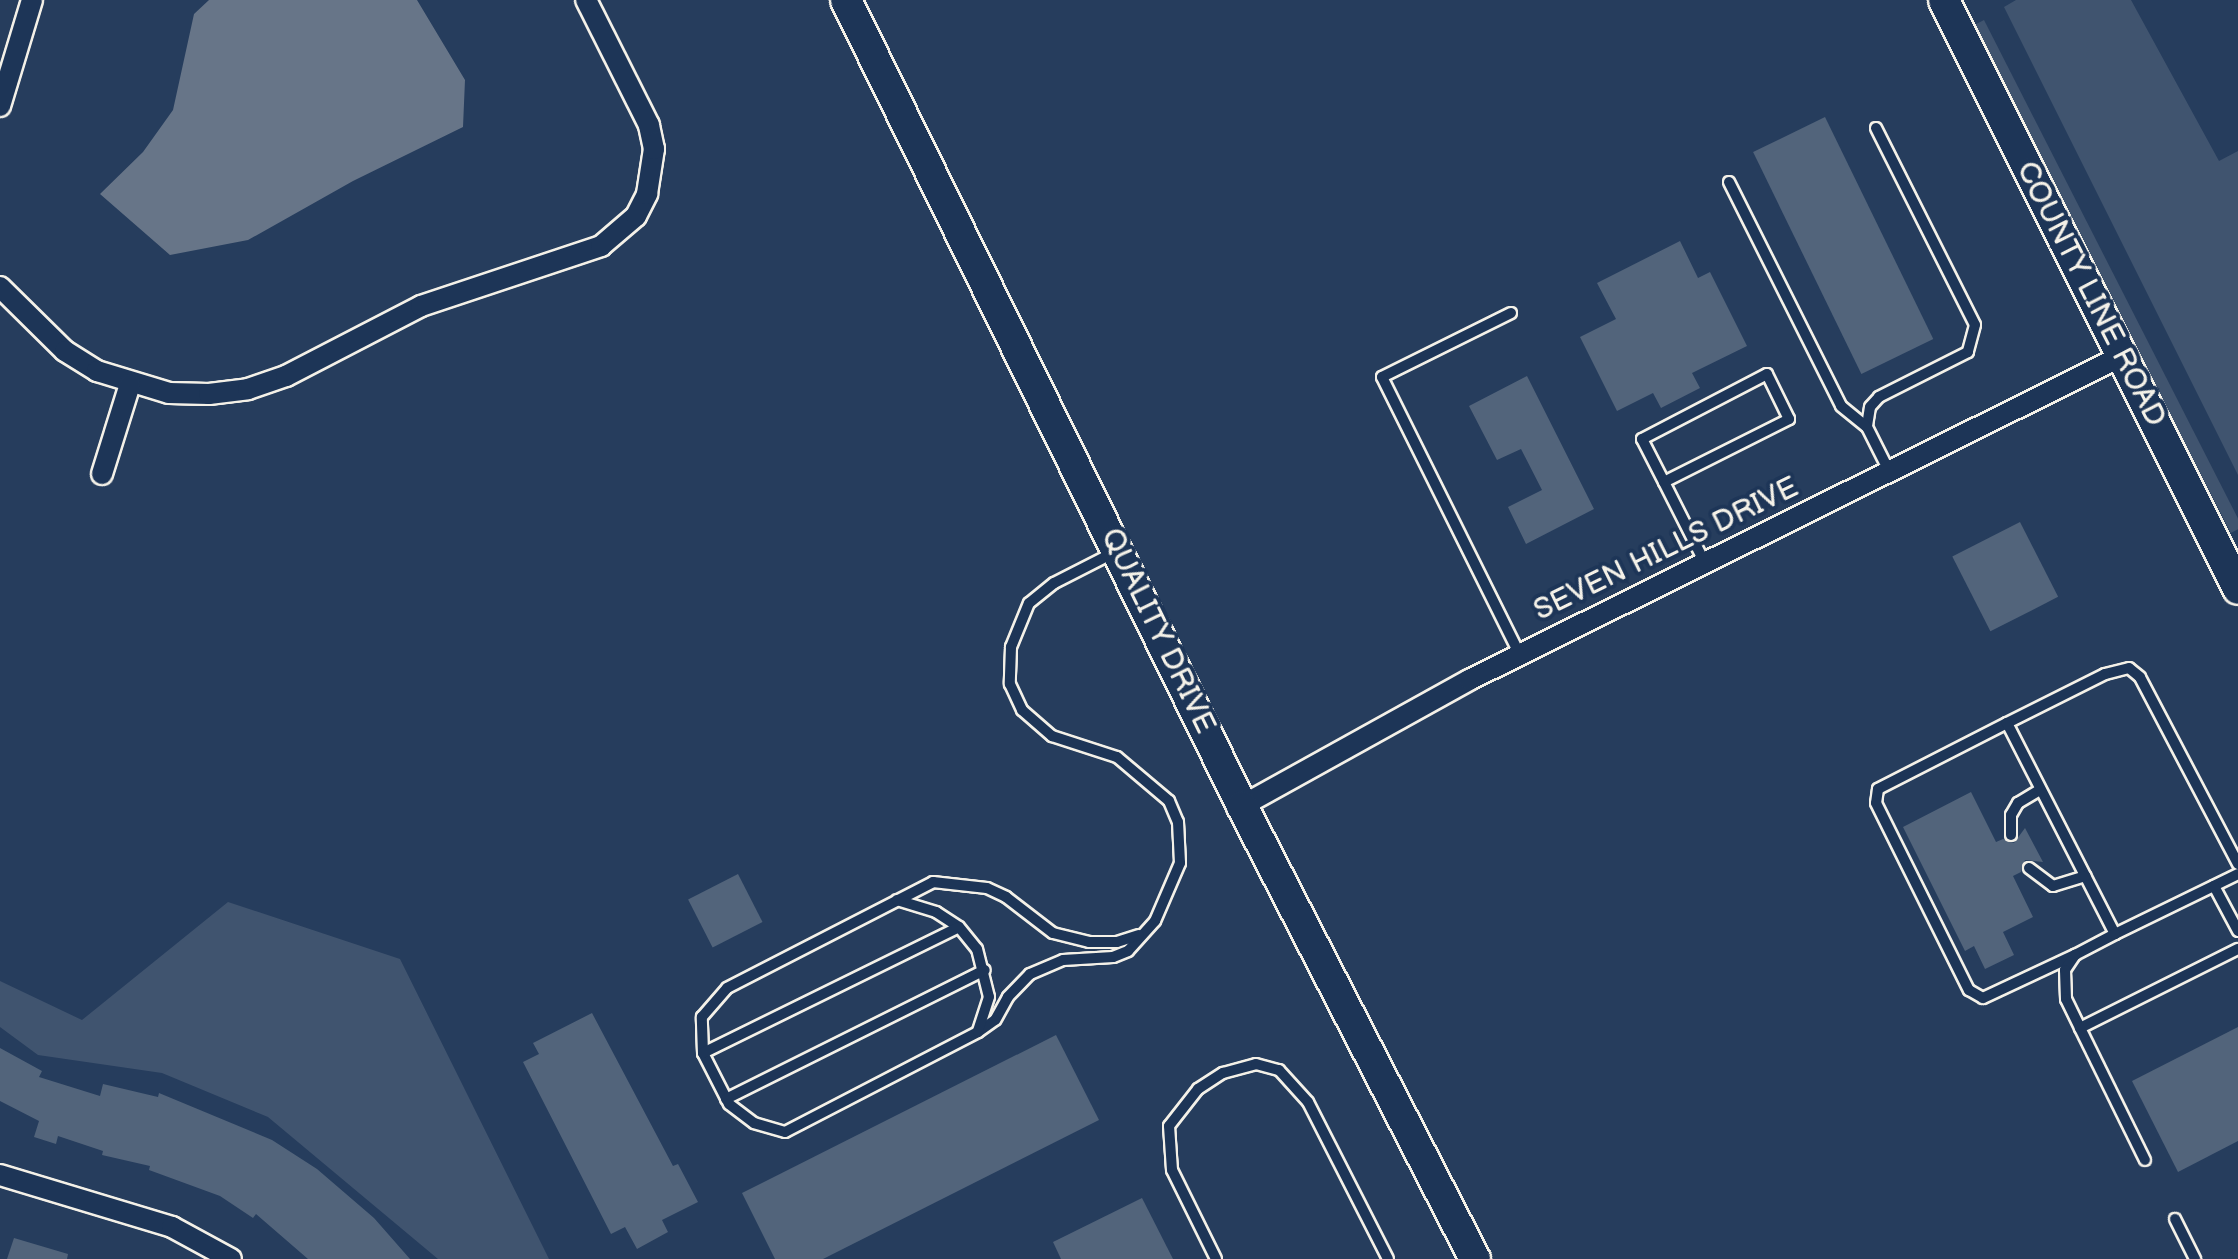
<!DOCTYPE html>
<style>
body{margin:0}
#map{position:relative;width:2238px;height:1259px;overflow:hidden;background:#263d5d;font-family:"Balsamiq Sans",sans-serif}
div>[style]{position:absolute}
.green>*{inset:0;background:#40546f;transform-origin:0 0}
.water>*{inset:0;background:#677588}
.building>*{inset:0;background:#52647b;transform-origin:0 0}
.roads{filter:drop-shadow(2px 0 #f4f1e8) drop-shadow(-2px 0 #f4f1e8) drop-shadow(0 2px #f4f1e8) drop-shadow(0 -2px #f4f1e8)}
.lane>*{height:10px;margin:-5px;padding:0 5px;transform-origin:5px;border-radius:5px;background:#1d3557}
.street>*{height:20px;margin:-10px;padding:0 10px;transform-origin:10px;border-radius:10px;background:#1d3557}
.secondary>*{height:30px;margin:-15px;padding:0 15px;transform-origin:15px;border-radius:15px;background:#1d3557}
span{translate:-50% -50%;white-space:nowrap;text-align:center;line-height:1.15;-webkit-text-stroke:8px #1d3557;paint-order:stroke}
.street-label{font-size:30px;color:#f4f1e8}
</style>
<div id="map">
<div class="green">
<div style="clip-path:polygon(2016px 0,2131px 0,2219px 161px,2238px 151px,2238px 475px,2004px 7px)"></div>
<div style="left:1984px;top:20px;width:569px;height:13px;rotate:63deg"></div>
<div style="clip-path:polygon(228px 902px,400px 959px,549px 1259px,438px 1259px,268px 1117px,162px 1073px,38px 1055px,0 1027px,0 981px,82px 1020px)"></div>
</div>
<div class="water">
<div style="clip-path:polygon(209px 0,417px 0,465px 80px,463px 127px,353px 181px,248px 240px,170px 255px,100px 194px,143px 152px,173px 110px,194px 14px)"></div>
</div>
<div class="building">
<div style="left:1825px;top:117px;width:247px;height:80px;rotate:64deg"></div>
<div style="clip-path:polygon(1680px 241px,1698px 278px,1710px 272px,1747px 346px,1692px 373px,1700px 388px,1661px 408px,1653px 393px,1617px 411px,1580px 337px,1616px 319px,1597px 283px)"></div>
<div style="clip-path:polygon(1527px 376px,1594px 509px,1526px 544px,1508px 507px,1542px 490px,1521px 449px,1497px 460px,1469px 406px)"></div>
<div style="left:2020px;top:522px;width:84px;height:76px;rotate:63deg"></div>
<div style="clip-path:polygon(1971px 792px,1996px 842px,2003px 839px,2014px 843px,2025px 828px,2043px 862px,2025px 860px,2021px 872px,2013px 876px,2033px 917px,2003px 932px,2014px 955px,1985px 969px,1974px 946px,1965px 951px,1903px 827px)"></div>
<div style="left:738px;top:874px;width:54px;height:56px;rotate:63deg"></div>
<div style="clip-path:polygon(592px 1013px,673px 1166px,678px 1164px,698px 1202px,662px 1220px,668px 1232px,637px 1249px,625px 1227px,611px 1234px,523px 1062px,539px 1054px,533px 1043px)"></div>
<div style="clip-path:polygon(2238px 1027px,2238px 1141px,2178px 1172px,2132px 1081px)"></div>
<div style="clip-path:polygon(1056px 1035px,1099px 1120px,823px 1259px,775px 1259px,742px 1193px)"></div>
<div style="clip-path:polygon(0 1048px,42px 1071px,39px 1077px,100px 1096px,103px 1084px,158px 1097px,159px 1093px,272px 1140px,317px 1169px,374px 1218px,410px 1259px,308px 1259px,256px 1214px,253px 1218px,220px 1196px,149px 1170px,150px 1166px,102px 1155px,103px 1151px,58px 1136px,56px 1144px,34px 1137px,39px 1121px,0 1101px)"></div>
<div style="clip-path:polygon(1142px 1198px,1173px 1259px,1061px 1259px,1053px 1242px)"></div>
<div style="clip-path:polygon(14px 1238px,68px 1254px,67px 1259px,7px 1259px)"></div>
</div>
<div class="roads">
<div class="lane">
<div style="left:1876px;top:128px;width:220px;rotate:63.3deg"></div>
<div style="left:1975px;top:325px;width:28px;rotate:105deg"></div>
<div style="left:1968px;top:352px;width:100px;rotate:153.2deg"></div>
<div style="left:1879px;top:397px;width:13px;rotate:132deg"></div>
<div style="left:1870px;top:407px;width:20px;rotate:99deg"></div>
<div style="left:1867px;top:427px;width:49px;rotate:63.4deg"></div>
<div style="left:1729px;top:182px;width:250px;rotate:63.4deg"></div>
<div style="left:1841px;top:406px;width:33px;rotate:39deg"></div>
<div style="left:1511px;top:313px;width:144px;rotate:153.6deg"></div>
<div style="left:1382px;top:377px;width:310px;rotate:63.6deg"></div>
<div style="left:1664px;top:482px;width:140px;rotate:-26.7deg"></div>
<div style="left:1789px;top:419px;width:50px;rotate:-116.1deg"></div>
<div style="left:1767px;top:374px;width:141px;rotate:152.5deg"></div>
<div style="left:1642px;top:439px;width:48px;rotate:62.9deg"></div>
<div style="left:1664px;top:482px;width:91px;rotate:63.2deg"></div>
<div style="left:1113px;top:553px;width:66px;rotate:153deg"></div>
<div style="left:1054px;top:583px;width:32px;rotate:141deg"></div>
<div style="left:1029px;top:603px;width:48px;rotate:112.2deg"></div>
<div style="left:1011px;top:647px;width:37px;rotate:92deg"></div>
<div style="left:1010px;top:684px;width:29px;rotate:65deg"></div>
<div style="left:1022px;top:710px;width:40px;rotate:41deg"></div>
<div style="left:1052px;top:736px;width:68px;rotate:17.9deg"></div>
<div style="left:1117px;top:757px;width:68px;rotate:40.2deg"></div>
<div style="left:1169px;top:801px;width:23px;rotate:67deg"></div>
<div style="left:1178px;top:822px;width:41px;rotate:87.2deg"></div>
<div style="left:1180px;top:863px;width:63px;rotate:113.3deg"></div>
<div style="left:1155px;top:921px;width:40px;rotate:132deg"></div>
<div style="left:1128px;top:951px;width:16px;rotate:158deg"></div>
<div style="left:1113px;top:957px;width:50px;rotate:176.6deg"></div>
<div style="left:1063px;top:960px;width:36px;rotate:157deg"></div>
<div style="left:1030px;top:974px;width:32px;rotate:134deg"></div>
<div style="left:1008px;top:997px;width:26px;rotate:119deg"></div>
<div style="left:995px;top:1020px;width:21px;rotate:145deg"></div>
<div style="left:978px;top:1032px;width:217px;rotate:152.6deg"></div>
<div style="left:785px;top:1132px;width:32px;rotate:-164deg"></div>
<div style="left:754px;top:1123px;width:31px;rotate:-143deg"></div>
<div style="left:729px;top:1104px;width:57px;rotate:-117deg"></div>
<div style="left:703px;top:1053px;width:36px;rotate:-92deg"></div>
<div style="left:702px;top:1017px;width:38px;rotate:-49deg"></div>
<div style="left:727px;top:988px;width:232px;rotate:-27.2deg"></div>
<div style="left:933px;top:882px;width:54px;rotate:6.3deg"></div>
<div style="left:987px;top:888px;width:21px;rotate:25deg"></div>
<div style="left:1006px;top:897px;width:59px;rotate:37.5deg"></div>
<div style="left:1053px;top:933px;width:37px;rotate:14deg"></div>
<div style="left:1089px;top:942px;width:28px"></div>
<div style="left:1117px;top:942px;width:23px;rotate:-18deg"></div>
<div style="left:2007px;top:723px;width:145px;rotate:152.9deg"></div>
<div style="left:1878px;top:789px;width:14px;rotate:98deg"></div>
<div style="left:1876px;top:803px;width:209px;rotate:63.6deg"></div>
<div style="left:1969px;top:990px;width:16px;rotate:30deg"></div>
<div style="left:1983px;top:998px;width:102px;rotate:-25.1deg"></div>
<div style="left:2011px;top:835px;width:20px;rotate:-90deg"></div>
<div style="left:2011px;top:815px;width:14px;rotate:-60deg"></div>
<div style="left:2018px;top:803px;width:26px;rotate:-31deg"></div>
<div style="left:2238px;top:864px;width:211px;rotate:-117.7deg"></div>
<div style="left:2140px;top:677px;width:14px;rotate:-141deg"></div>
<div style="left:2129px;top:668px;width:25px;rotate:166deg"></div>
<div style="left:2105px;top:674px;width:110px;rotate:153.4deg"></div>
<div style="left:2007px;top:723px;width:237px;rotate:62.9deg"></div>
<div style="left:2115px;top:934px;width:137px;rotate:-26deg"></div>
<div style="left:2029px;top:868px;width:30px;rotate:37deg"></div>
<div style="left:2053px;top:886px;width:34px;rotate:-17deg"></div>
<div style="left:2214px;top:886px;width:51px;rotate:61.9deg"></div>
<div style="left:897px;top:900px;width:41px;rotate:17.1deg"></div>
<div style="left:936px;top:912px;width:27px;rotate:33deg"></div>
<div style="left:959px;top:927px;width:28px;rotate:51deg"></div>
<div style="left:977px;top:949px;width:49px;rotate:76deg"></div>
<div style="left:989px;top:997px;width:36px;rotate:108deg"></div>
<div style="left:2115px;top:934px;width:45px;rotate:152.3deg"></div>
<div style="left:2075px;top:955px;width:18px;rotate:124deg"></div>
<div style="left:2065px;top:970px;width:29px;rotate:88deg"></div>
<div style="left:2066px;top:999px;width:32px;rotate:64deg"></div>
<div style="left:2080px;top:1028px;width:177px;rotate:-26.6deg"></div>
<div style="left:2080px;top:1028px;width:147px;rotate:63.8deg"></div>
<div style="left:703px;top:1053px;width:285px;rotate:-26.2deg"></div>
<div style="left:726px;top:1099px;width:289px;rotate:-26.5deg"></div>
<div style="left:2175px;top:1219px;width:45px;rotate:63.4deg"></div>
<div style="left:1216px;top:1259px;width:99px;rotate:-116.3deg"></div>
<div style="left:1172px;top:1170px;width:44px;rotate:-93.9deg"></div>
<div style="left:1169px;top:1126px;width:47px;rotate:-51.9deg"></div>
<div style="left:1198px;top:1089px;width:30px;rotate:-33deg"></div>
<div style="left:1223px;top:1073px;width:34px;rotate:-15deg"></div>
<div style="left:1256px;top:1064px;width:24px;rotate:15deg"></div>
<div style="left:1279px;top:1070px;width:43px;rotate:47.8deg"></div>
<div style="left:1308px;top:1102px;width:176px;rotate:63deg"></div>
</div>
<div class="street">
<div style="left:0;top:106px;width:111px;rotate:-73.2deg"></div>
<div style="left:0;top:287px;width:91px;rotate:44.6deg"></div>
<div style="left:65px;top:351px;width:38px;rotate:32deg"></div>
<div style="left:97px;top:371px;width:75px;rotate:17deg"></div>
<div style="left:169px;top:393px;width:40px;rotate:1.4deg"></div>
<div style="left:209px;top:394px;width:39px;rotate:-7deg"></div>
<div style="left:248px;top:389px;width:40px;rotate:-18.9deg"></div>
<div style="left:286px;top:376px;width:152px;rotate:-27.4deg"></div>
<div style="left:421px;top:306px;width:190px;rotate:-18.4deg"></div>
<div style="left:601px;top:246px;width:46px;rotate:-40.6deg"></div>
<div style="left:636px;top:216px;width:25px;rotate:-63deg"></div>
<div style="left:647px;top:194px;width:46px;rotate:-81.2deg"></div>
<div style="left:654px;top:149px;width:25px;rotate:-102deg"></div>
<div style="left:649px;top:125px;width:140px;rotate:-116.7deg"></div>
<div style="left:102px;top:474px;width:94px;rotate:-72.7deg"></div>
<div style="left:1242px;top:806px;width:260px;rotate:-29deg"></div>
<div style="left:1469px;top:680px;width:729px;rotate:-26.39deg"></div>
<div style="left:0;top:1175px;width:180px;rotate:16.8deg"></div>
<div style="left:172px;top:1227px;width:67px;rotate:28.5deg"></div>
</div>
<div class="secondary">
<div style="left:846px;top:0;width:898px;rotate:63.83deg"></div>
<div style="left:1242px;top:806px;width:509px;rotate:62.78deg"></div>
<div style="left:1944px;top:0;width:658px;rotate:63.47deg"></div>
</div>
</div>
<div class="street-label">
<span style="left:2091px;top:294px;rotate:63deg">COUNTY LINE ROAD</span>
<span style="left:1666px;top:549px;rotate:-26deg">SEVEN HILLS DRIVE</span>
<span style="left:1158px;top:631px;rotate:64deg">QUALITY DRIVE</span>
</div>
</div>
